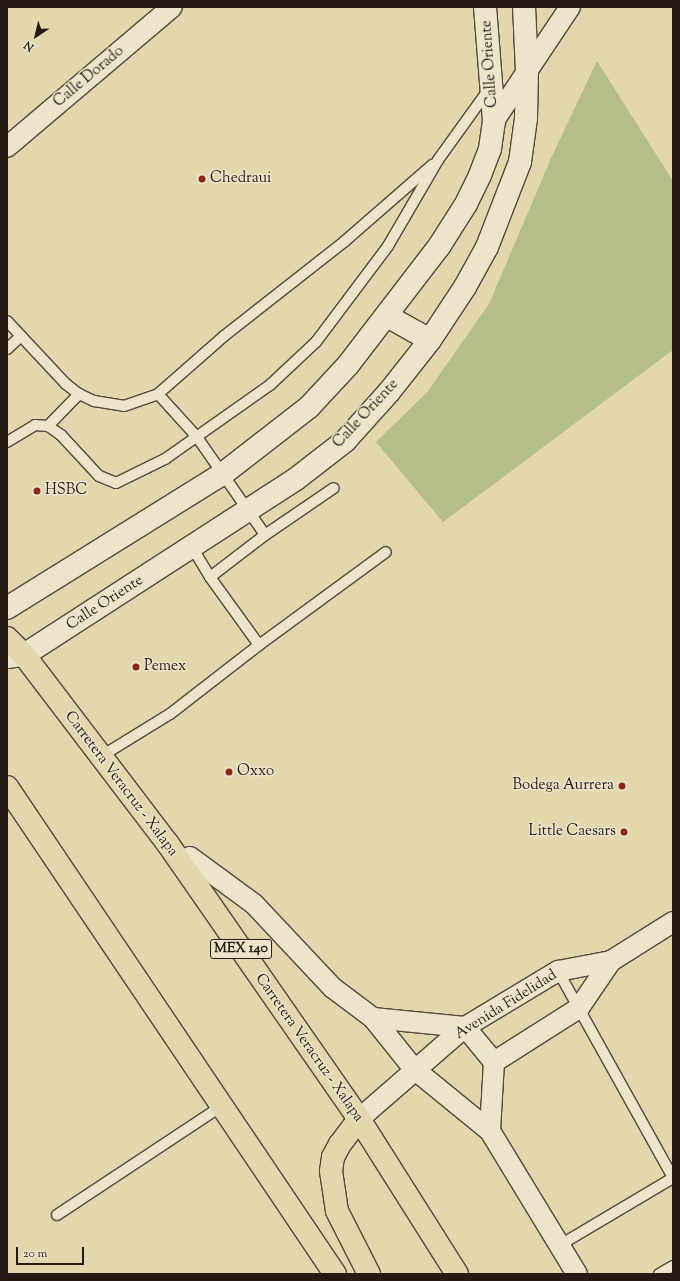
<!DOCTYPE html>
<style>
body{margin:0}
#map{position:relative;width:680px;height:1281px;overflow:hidden;background:#e2d7ad;font-family:"Sorts Mill Goudy",serif}
div>[style]{position:absolute}
.green>*{inset:0;background:#b4be89}
.roads{filter:drop-shadow(1px 0 #54493c) drop-shadow(-1px 0 #54493c) drop-shadow(0 1px #54493c) drop-shadow(0 -1px #54493c)}
.lane>*{height:10px;margin:-5px;padding:0 5px;transform-origin:5px;border-radius:5px;background:#ece5ca}
.street>*{height:20px;margin:-10px;padding:0 10px;transform-origin:10px;border-radius:10px;background:#ece5ca}
.secondary>*{height:22px;margin:-11px;padding:0 11px;transform-origin:11px;border-radius:11px;background:#ece5ca}
.primary>*{height:22px;margin:-11px;padding:0 11px;transform-origin:11px;border-radius:11px;background:#e2d7ad}
.dots>*{width:11px;height:11px;translate:-50% -50%;box-sizing:border-box;border:2px solid #ece5ca;border-radius:50%}
span{translate:-50% -50%;white-space:nowrap;text-align:center;line-height:1.15;-webkit-text-stroke:3px #ece5ca;paint-order:stroke}
.shield-label span{padding:1px 3px;background:#ece5ca;border:1px solid;border-radius:3px;-webkit-text-stroke-width:0}
.shield-label{font-size:14px;color:#251a16;font-weight:700}
.street-label{font-size:15px;color:#251a16}
.poi-label{font-size:15px;color:#251a16}
.left{translate:0 -50%;text-align:left}
.right{translate:-100% -50%;text-align:right}
.frame{position:absolute;inset:0;border:8px solid #251a16;pointer-events:none}
.north{position:absolute;left:16px;top:16px;width:40px;height:40px;-webkit-text-stroke:3px #ece5ca;paint-order:stroke;rotate:215deg;font-size:11px;font-weight:700;line-height:16px;text-align:center;color:#251a16}
.north::after{content:'';display:block;margin:auto;width:14px;height:18px;background:#251a16;clip-path:polygon(50% 0,100% 100%,50% 72%,0 100%)}
.scale{position:absolute;left:16px;top:1247px;width:68px;height:18px;box-sizing:border-box;border:2px solid #251a16;border-top:0;padding-left:5px;font-size:12px;line-height:14px;white-space:nowrap;color:#251a16;-webkit-text-stroke:3px #ece5ca;paint-order:stroke}
</style>
<div id="map">
<div class="green">
<div style="clip-path:polygon(597px 61px,673px 181px,673px 350px,443px 522px,376px 442px,428px 391px,489px 304px,552px 156px)"></div>
</div>
<div class="roads">
<div class="lane">
<div style="left:7px;top:321px;width:86px;rotate:46.9deg"></div>
<div style="left:66px;top:384px;width:16px;rotate:38deg"></div>
<div style="left:79px;top:394px;width:17px;rotate:25deg"></div>
<div style="left:94px;top:401px;width:30px;rotate:9deg"></div>
<div style="left:124px;top:406px;width:36px;rotate:-19deg"></div>
<div style="left:158px;top:394px;width:88px;rotate:-41.3deg"></div>
<div style="left:224px;top:336px;width:154px;rotate:-38.1deg"></div>
<div style="left:345px;top:241px;width:116px;rotate:-41.1deg"></div>
<div style="left:7px;top:349px;width:19px;rotate:-43deg"></div>
<div style="left:158px;top:394px;width:58px;rotate:47.8deg"></div>
<div style="left:197px;top:437px;width:119px;rotate:55.2deg"></div>
<div style="left:265px;top:535px;width:69px;rotate:142.6deg"></div>
<div style="left:48px;top:426px;width:45px;rotate:-45.9deg"></div>
<div style="left:7px;top:442px;width:33px;rotate:-31deg"></div>
<div style="left:35px;top:425px;width:13px;rotate:4deg"></div>
<div style="left:48px;top:426px;width:16px;rotate:35deg"></div>
<div style="left:61px;top:435px;width:56px;rotate:47.2deg"></div>
<div style="left:99px;top:476px;width:18px;rotate:22deg"></div>
<div style="left:116px;top:483px;width:55px;rotate:-26.1deg"></div>
<div style="left:165px;top:459px;width:128px;rotate:-35.2deg"></div>
<div style="left:270px;top:385px;width:63px;rotate:-43.1deg"></div>
<div style="left:316px;top:342px;width:120px;rotate:-53.1deg"></div>
<div style="left:388px;top:246px;width:99px;rotate:-59.8deg"></div>
<div style="left:438px;top:160px;width:87px;rotate:-54.3deg"></div>
<div style="left:265px;top:535px;width:83px;rotate:-34.3deg"></div>
<div style="left:259px;top:645px;width:157px;rotate:-36.2deg"></div>
<div style="left:100px;top:757px;width:82px;rotate:-31.6deg"></div>
<div style="left:170px;top:714px;width:113px;rotate:-37.8deg"></div>
<div style="left:259px;top:645px;width:84px;rotate:-125.8deg"></div>
<div style="left:210px;top:577px;width:35px;rotate:-121deg"></div>
<div style="left:558px;top:971px;width:237px;rotate:60.9deg"></div>
<div style="left:57px;top:1215px;width:199px;rotate:-33.5deg"></div>
<div style="left:560px;top:1245px;width:131px;rotate:-30.7deg"></div>
<div style="left:659px;top:1274px;width:16px;rotate:-30deg"></div>
</div>
<div class="street">
<div style="left:494px;top:121px;width:137px;rotate:-56.3deg"></div>
<div style="left:7px;top:147px;width:216px;rotate:-40.3deg"></div>
<div style="left:190px;top:857px;width:79px;rotate:36.3deg"></div>
<div style="left:254px;top:904px;width:115px;rotate:46.8deg"></div>
<div style="left:333px;top:988px;width:50px;rotate:36.9deg"></div>
<div style="left:373px;top:1018px;width:65px;rotate:51.2deg"></div>
<div style="left:414px;top:1069px;width:98px;rotate:39.2deg"></div>
<div style="left:490px;top:1131px;width:167px;rotate:58.7deg"></div>
<div style="left:373px;top:1018px;width:92px;rotate:5.6deg"></div>
<div style="left:465px;top:1027px;width:45px;rotate:50.4deg"></div>
<div style="left:359px;top:1119px;width:140px;rotate:-41deg"></div>
<div style="left:465px;top:1027px;width:109px;rotate:-31.1deg"></div>
<div style="left:558px;top:971px;width:54px;rotate:-10.7deg"></div>
<div style="left:611px;top:961px;width:73px;rotate:-32.2deg"></div>
<div style="left:490px;top:1131px;width:69px;rotate:-86.7deg"></div>
<div style="left:494px;top:1062px;width:101px;rotate:-32.4deg"></div>
<div style="left:579px;top:1008px;width:57px;rotate:-55.8deg"></div>
</div>
<div class="secondary">
<div style="left:387px;top:316px;width:49px;rotate:29.2deg"></div>
<div style="left:7px;top:608px;width:256px;rotate:-31.9deg"></div>
<div style="left:224px;top:473px;width:108px;rotate:-37.8deg"></div>
<div style="left:309px;top:407px;width:57px;rotate:-47.1deg"></div>
<div style="left:348px;top:365px;width:151px;rotate:-52.5deg"></div>
<div style="left:440px;top:245px;width:49px;rotate:-57.6deg"></div>
<div style="left:466px;top:204px;width:32px;rotate:-64deg"></div>
<div style="left:480px;top:175px;width:28px;rotate:-69deg"></div>
<div style="left:490px;top:149px;width:28px;rotate:-82deg"></div>
<div style="left:494px;top:121px;width:114px;rotate:-94.5deg"></div>
<div style="left:7px;top:657px;width:17px;rotate:-7deg"></div>
<div style="left:24px;top:655px;width:324px;rotate:-32.9deg"></div>
<div style="left:296px;top:479px;width:62px;rotate:-37.8deg"></div>
<div style="left:345px;top:441px;width:66px;rotate:-48.1deg"></div>
<div style="left:389px;top:392px;width:66px;rotate:-51.7deg"></div>
<div style="left:430px;top:340px;width:64px;rotate:-56.6deg"></div>
<div style="left:465px;top:287px;width:46px;rotate:-61.2deg"></div>
<div style="left:487px;top:247px;width:91px;rotate:-68.8deg"></div>
<div style="left:520px;top:162px;width:44px;rotate:-82.2deg"></div>
<div style="left:526px;top:118px;width:46px;rotate:-88.8deg"></div>
<div style="left:527px;top:72px;width:65px;rotate:-92.6deg"></div>
</div>
<div class="primary">
<div style="left:7px;top:638px;width:24px;rotate:45deg"></div>
<div style="left:24px;top:655px;width:238px;rotate:52.7deg"></div>
<div style="left:168px;top:844px;width:335px;rotate:55.2deg"></div>
<div style="left:359px;top:1119px;width:183px;rotate:57.7deg"></div>
<div style="left:7px;top:787px;width:587px;rotate:56.04deg"></div>
<div style="left:359px;top:1119px;width:31px;rotate:127deg"></div>
<div style="left:340px;top:1144px;width:15px;rotate:118deg"></div>
<div style="left:333px;top:1157px;width:14px;rotate:98deg"></div>
<div style="left:331px;top:1171px;width:40px;rotate:81.5deg"></div>
<div style="left:337px;top:1211px;width:71px;rotate:63.1deg"></div>
</div>
</div>
<div class="dots">
<div style="left:202px;top:179px;background:#8f2418"></div>
<div style="left:37px;top:491px;background:#8f2418"></div>
<div style="left:136px;top:667px;background:#8f2418"></div>
<div style="left:229px;top:772px;background:#8f2418"></div>
<div style="left:622px;top:786px;background:#8f2418"></div>
<div style="left:624px;top:832px;background:#8f2418"></div>
</div>
<div class="shield-label">
<span style="left:241px;top:949px">MEX 140</span>
</div>
<div class="street-label">
<span style="left:490px;top:64px;rotate:-94deg">Calle Oriente</span>
<span style="left:89px;top:77px;rotate:-40deg">Calle Dorado</span>
<span style="left:366px;top:414px;rotate:-47deg">Calle Oriente</span>
<span style="left:105px;top:603px;rotate:-33deg">Calle Oriente</span>
<span style="left:121px;top:784px;rotate:53deg">Carretera Veracruz - Xalapa</span>
<span style="left:506px;top:1005px;rotate:-32deg">Avenida Fidelidad</span>
<span style="left:309px;top:1048px;rotate:55deg">Carretera Veracruz - Xalapa</span>
</div>
<div class="poi-label">
<span class="left" style="left:210px;top:179px">Chedraui</span>
<span class="left" style="left:45px;top:491px">HSBC</span>
<span class="left" style="left:144px;top:667px">Pemex</span>
<span class="left" style="left:237px;top:772px">Oxxo</span>
<span class="right" style="left:614px;top:786px">Bodega Aurrera</span>
<span class="right" style="left:616px;top:832px">Little Caesars</span>
</div>
<div class="frame"></div>
<div class="north">N</div>
<div class="scale">20 m</div>
</div>
